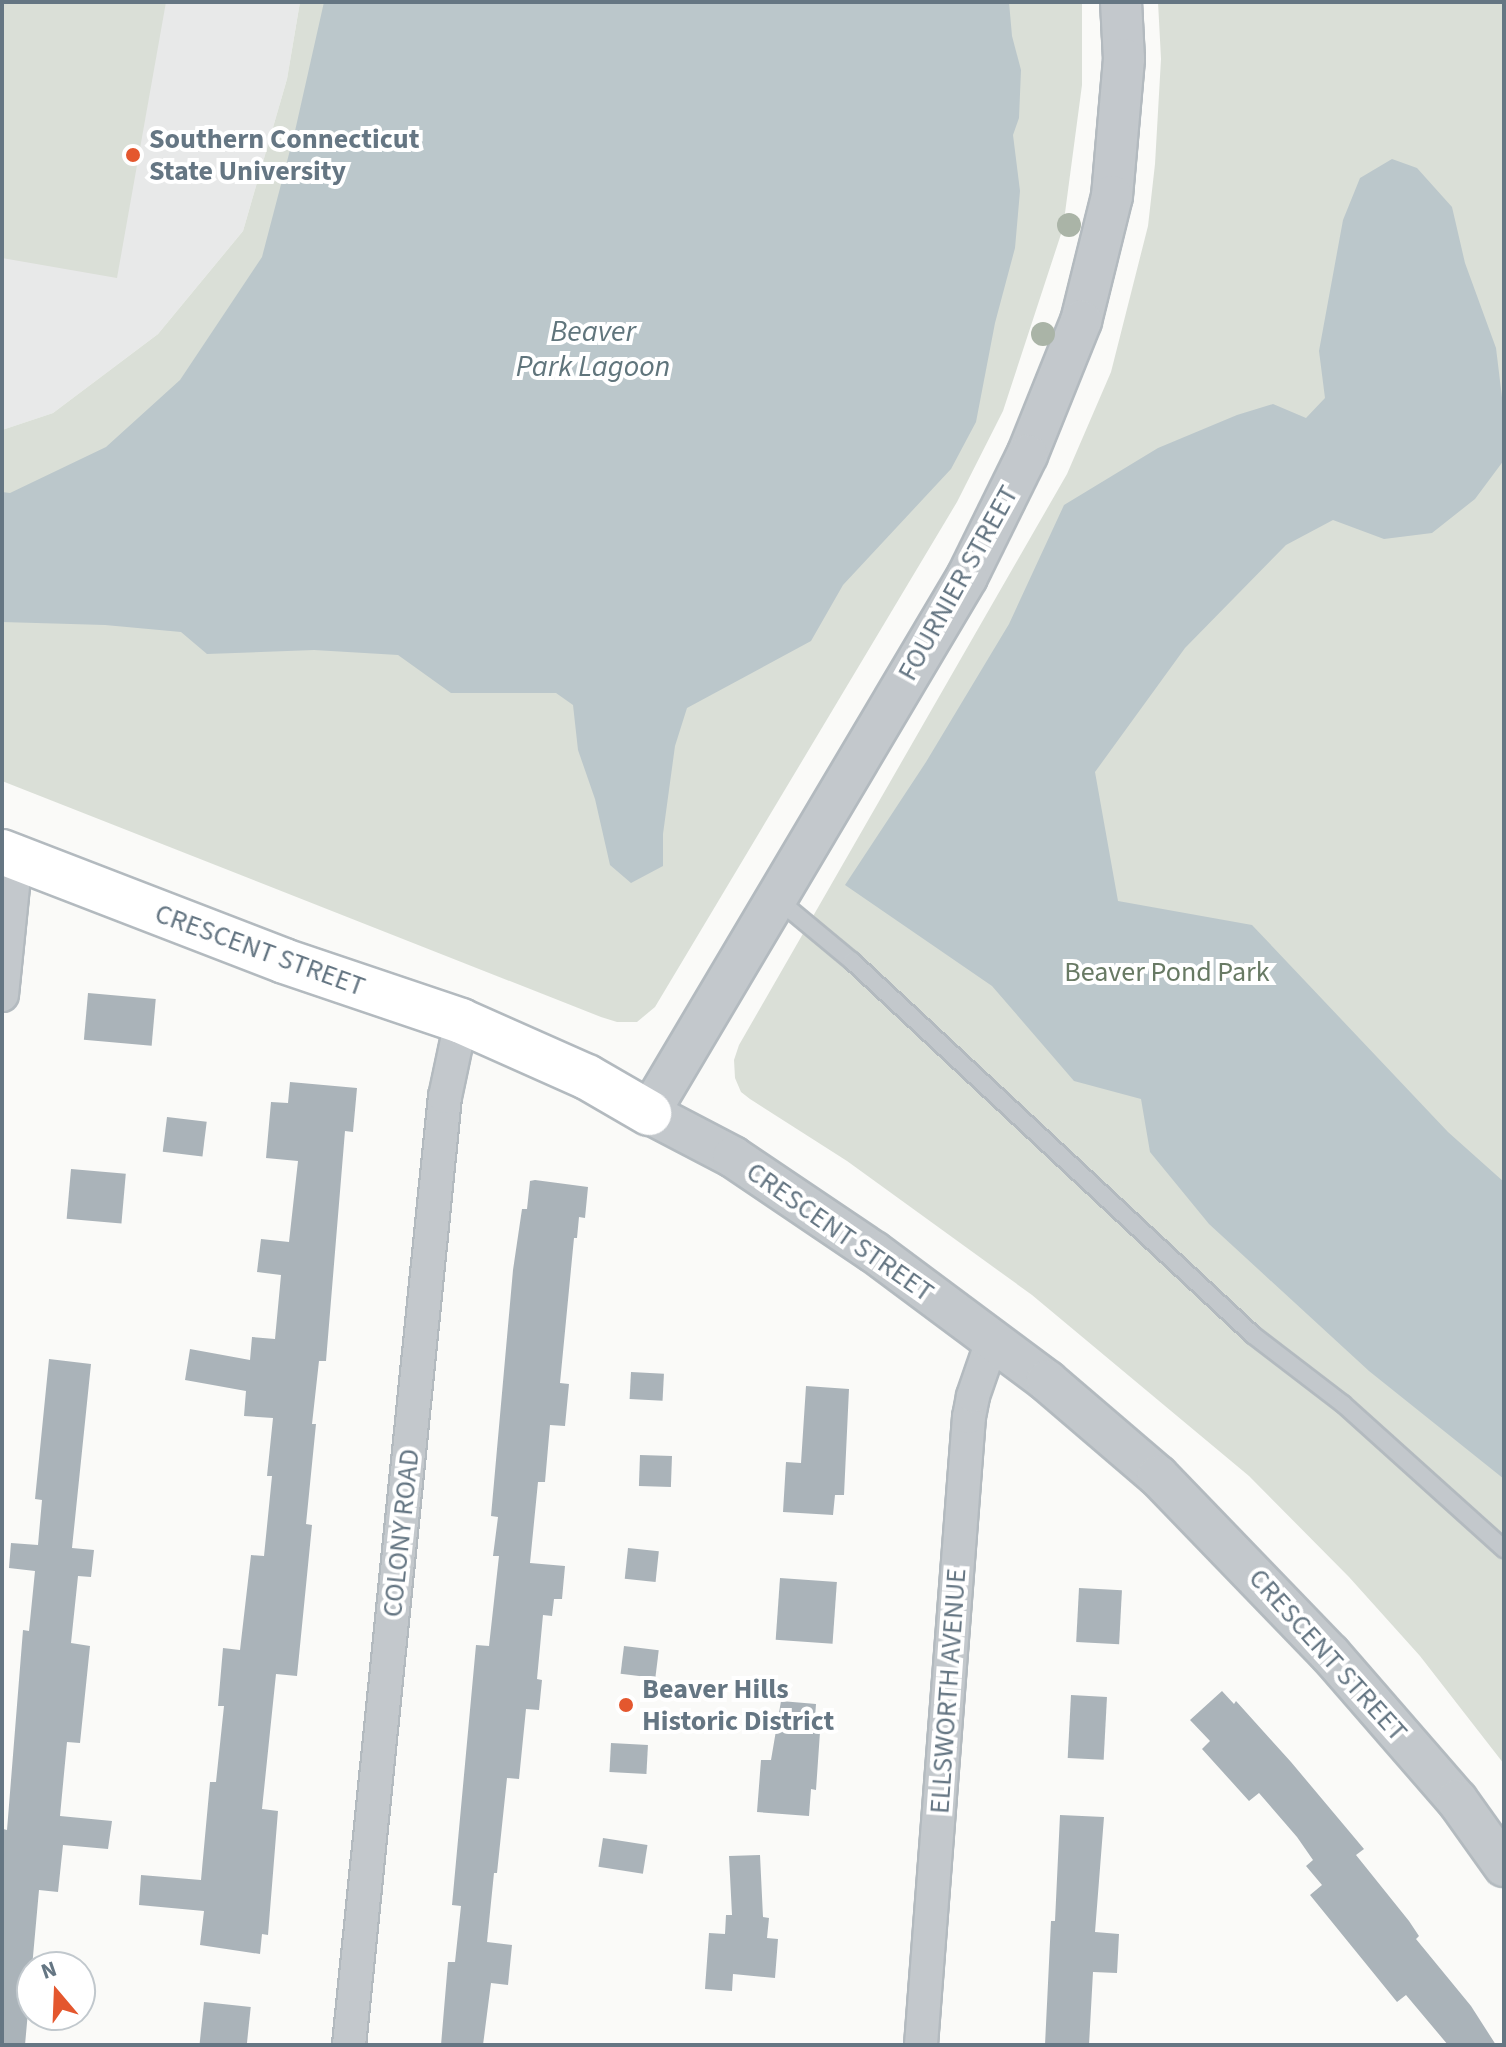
<!DOCTYPE html>
<style>
body{margin:0}
#map{position:relative;width:1506px;height:2047px;overflow:hidden;background:#fafaf8;font-family:"Source Sans 3",sans-serif}
div>[style]{position:absolute}
.built>*{inset:0;background:#e8e9e9}
.green>*{inset:0;background:#dadfd7}
.water>*{inset:0;background:#bbc7cb}
.building>*{inset:0;background:#aab3b9;transform-origin:0 0}
.roads{filter:drop-shadow(2px 0 #b3babf) drop-shadow(-2px 0 #b3babf) drop-shadow(0 2px #b3babf) drop-shadow(0 -2px #b3babf)}
.service>*{height:16px;margin:-8px;padding:0 8px;transform-origin:8px;border-radius:8px;background:#c3c8cc}
.minor>*{height:32px;margin:-16px;padding:0 16px;transform-origin:16px;border-radius:16px;background:#c3c8cc}
.tertiary>*{height:40px;margin:-20px;padding:0 20px;transform-origin:20px;border-radius:20px;background:#c3c8cc}
.secondary>*{height:44px;margin:-22px;padding:0 22px;transform-origin:22px;border-radius:22px;background:#fff}
.trees>*{width:24px;height:24px;margin:-12px;border-radius:50%;background:#aab4a7}
.dots>*{width:22px;height:22px;translate:-50% -50%;box-sizing:border-box;border:4px solid #fff;border-radius:50%}
span{translate:-50% -50%;white-space:nowrap;text-align:center;line-height:1.15;-webkit-text-stroke:8px #fff;paint-order:stroke}
.poi-label{font-size:28px;color:#657683;font-weight:700}
.left{translate:0 -50%;text-align:left}
.street-label{font-size:28px;color:#657683}
.park-label{font-size:28px;color:#687a64}
.water-label{font-size:30px;color:#60757c;font-style:italic}
.frame{position:absolute;inset:0;border:4px solid #657683;pointer-events:none}
.north{position:absolute;left:16px;top:1951px;width:80px;height:80px;box-sizing:border-box;background:#fff;border:2px solid #c1c8cd;border-radius:50%;rotate:341deg;font-size:22px;font-weight:700;line-height:32px;text-align:center;color:#657683}
.north::after{content:'';display:block;margin:auto;width:28px;height:36px;background:#e4572e;clip-path:polygon(50% 0,100% 100%,50% 72%,0 100%)}
</style>
<div id="map">
<div class="built">
<div style="clip-path:polygon(2px 2px,300px 2px,287px 79px,243px 231px,158px 334px,53px 413px,2px 430px)"></div>
</div>
<div class="green">
<div style="clip-path:polygon(2px 2px,166px 2px,117px 278px,2px 258px)"></div>
<div style="clip-path:polygon(300px 2px,1082px 2px,1082px 85px,1063px 228px,1003px 411px,957px 502px,655px 1007px,637px 1022px,617px 1022px,601px 1017px,2px 781px,2px 430px,53px 413px,158px 334px,243px 231px,287px 79px)"></div>
<div style="clip-path:polygon(1158px 2px,1504px 2px,1504px 1764px,1420px 1656px,1349px 1577px,1249px 1476px,1032px 1295px,847px 1161px,750px 1099px,741px 1092px,735px 1078px,734px 1060px,739px 1045px,1067px 474px,1111px 372px,1148px 226px,1155px 164px,1161px 59px)"></div>
</div>
<div class="water">
<div style="clip-path:polygon(324px 2px,1009px 2px,1012px 36px,1021px 70px,1019px 118px,1013px 135px,1020px 191px,1015px 248px,995px 323px,976px 422px,951px 469px,843px 585px,811px 641px,687px 708px,675px 746px,663px 834px,663px 866px,631px 883px,610px 865px,595px 799px,578px 750px,573px 705px,556px 693px,451px 693px,398px 655px,314px 650px,207px 654px,181px 632px,105px 625px,2px 622px,2px 492px,10px 493px,106px 447px,180px 380px,262px 257px,295px 131px)"></div>
<div style="clip-path:polygon(1392px 159px,1417px 168px,1452px 207px,1465px 263px,1496px 348px,1504px 414px,1504px 460px,1475px 499px,1432px 533px,1384px 539px,1333px 520px,1286px 545px,1185px 648px,1095px 772px,1118px 901px,1252px 925px,1448px 1132px,1504px 1182px,1504px 1479px,1369px 1371px,1209px 1224px,1150px 1152px,1141px 1099px,1074px 1081px,992px 986px,845px 885px,926px 762px,1009px 624px,1064px 505px,1158px 448px,1237px 415px,1273px 404px,1306px 418px,1325px 398px,1319px 351px,1343px 220px,1360px 178px)"></div>
</div>
<div class="building">
<div style="left:88px;top:993px;width:68px;height:47px;rotate:5deg"></div>
<div style="clip-path:polygon(290px 1082px,357px 1088px,353px 1132px,345px 1131px,326px 1361px,319px 1361px,312px 1424px,316px 1424px,306px 1524px,312px 1525px,297px 1676px,276px 1674px,262px 1809px,278px 1811px,268px 1935px,262px 1934px,260px 1954px,200px 1945px,204px 1911px,139px 1905px,141px 1875px,201px 1880px,210px 1782px,216px 1782px,224px 1706px,218px 1706px,223px 1648px,240px 1650px,251px 1555px,264px 1556px,272px 1476px,267px 1476px,273px 1418px,244px 1416px,246px 1391px,185px 1380px,190px 1349px,250px 1360px,252px 1337px,275px 1339px,281px 1275px,257px 1272px,261px 1239px,289px 1242px,298px 1161px,266px 1158px,271px 1102px,288px 1103px)"></div>
<div style="left:167px;top:1117px;width:40px;height:35px;rotate:7deg"></div>
<div style="left:71px;top:1169px;width:55px;height:50px;rotate:5deg"></div>
<div style="clip-path:polygon(535px 1180px,588px 1187px,585px 1218px,579px 1217px,577px 1238px,574px 1238px,560px 1383px,569px 1384px,565px 1426px,550px 1425px,545px 1482px,538px 1482px,530px 1563px,565px 1566px,562px 1599px,554px 1599px,552px 1616px,543px 1615px,537px 1679px,542px 1680px,539px 1710px,526px 1709px,519px 1779px,507px 1778px,497px 1873px,494px 1873px,487px 1942px,512px 1945px,508px 1985px,491px 1983px,483px 2045px,441px 2045px,448px 1962px,455px 1962px,461px 1906px,452px 1905px,476px 1645px,489px 1646px,499px 1556px,493px 1556px,498px 1517px,491px 1516px,513px 1270px,522px 1209px,527px 1209px,530px 1181px)"></div>
<div style="clip-path:polygon(49px 1359px,91px 1364px,72px 1548px,94px 1550px,91px 1577px,78px 1576px,71px 1643px,90px 1646px,80px 1743px,67px 1742px,60px 1816px,112px 1821px,108px 1849px,63px 1845px,58px 1892px,39px 1890px,25px 2045px,2px 2045px,2px 1844px,3px 1829px,7px 1830px,23px 1630px,29px 1631px,35px 1571px,9px 1568px,11px 1543px,38px 1545px,42px 1500px,35px 1499px)"></div>
<div style="left:631px;top:1372px;width:33px;height:27px;rotate:3deg"></div>
<div style="clip-path:polygon(806px 1386px,849px 1389px,844px 1495px,835px 1495px,833px 1515px,783px 1512px,786px 1462px,801px 1463px)"></div>
<div style="left:640px;top:1455px;width:32px;height:31px;rotate:2deg"></div>
<div style="left:628px;top:1548px;width:31px;height:31px;rotate:6deg"></div>
<div style="left:780px;top:1578px;width:57px;height:62px;rotate:4deg"></div>
<div style="left:1079px;top:1588px;width:43px;height:54px;rotate:3deg"></div>
<div style="left:624px;top:1646px;width:35px;height:28px;rotate:7deg"></div>
<div style="clip-path:polygon(1222px 1691px,1234px 1704px,1236px 1701px,1291px 1762px,1364px 1849px,1356px 1855px,1409px 1921px,1419px 1936px,1416px 1939px,1471px 2006px,1496px 2045px,1448px 2045px,1406px 1995px,1397px 2002px,1310px 1895px,1322px 1885px,1306px 1866px,1313px 1860px,1297px 1837px,1259px 1793px,1249px 1801px,1202px 1749px,1210px 1741px,1190px 1720px)"></div>
<div style="left:1071px;top:1695px;width:36px;height:63px;rotate:3deg"></div>
<div style="clip-path:polygon(781px 1701px,816px 1704px,814px 1731px,820px 1732px,816px 1790px,811px 1789px,809px 1816px,757px 1812px,761px 1760px,771px 1760px)"></div>
<div style="left:611px;top:1743px;width:37px;height:29px;rotate:3deg"></div>
<div style="clip-path:polygon(1060px 1815px,1104px 1817px,1095px 1932px,1119px 1934px,1117px 1973px,1093px 1972px,1089px 2045px,1045px 2045px,1051px 1921px,1055px 1921px)"></div>
<div style="left:603px;top:1838px;width:45px;height:29px;rotate:9deg"></div>
<div style="clip-path:polygon(760px 1855px,763px 1917px,769px 1918px,767px 1938px,778px 1939px,775px 1978px,733px 1974px,732px 1991px,705px 1989px,709px 1933px,725px 1934px,726px 1915px,732px 1915px,729px 1856px)"></div>
<div style="left:204px;top:2002px;width:47px;height:43px;rotate:6deg"></div>
</div>
<div class="roads">
<div class="service">
<div style="left:776px;top:898px;width:99px;rotate:39.7deg"></div>
<div style="left:852px;top:961px;width:548px;rotate:43deg"></div>
<div style="left:1253px;top:1335px;width:113px;rotate:37.5deg"></div>
<div style="left:1343px;top:1404px;width:217px;rotate:42deg"></div>
</div>
<div class="minor">
<div style="left:2px;top:995px;width:139px;rotate:-84.2deg"></div>
<div style="left:349px;top:2045px;width:953px;rotate:-84.22deg"></div>
<div style="left:445px;top:1097px;width:78px;rotate:-78.1deg"></div>
<div style="left:921px;top:2045px;width:630px;rotate:-85.63deg"></div>
<div style="left:969px;top:1417px;width:21px;rotate:-79deg"></div>
<div style="left:973px;top:1396px;width:58px;rotate:-70.9deg"></div>
</div>
<div class="tertiary">
<div style="left:1121px;top:2px;width:57px;rotate:87deg"></div>
<div style="left:1124px;top:59px;width:138px;rotate:95deg"></div>
<div style="left:1112px;top:196px;width:129px;rotate:103.9deg"></div>
<div style="left:1081px;top:321px;width:144px;rotate:111.9deg"></div>
<div style="left:1027px;top:455px;width:136px;rotate:116.2deg"></div>
<div style="left:967px;top:577px;width:623px;rotate:120.68deg"></div>
<div style="left:649px;top:1113px;width:95px;rotate:27.6deg"></div>
<div style="left:733px;top:1157px;width:170px;rotate:34deg"></div>
<div style="left:874px;top:1252px;width:216px;rotate:36.7deg"></div>
<div style="left:1047px;top:1381px;width:146px;rotate:40.6deg"></div>
<div style="left:1158px;top:1476px;width:248px;rotate:46deg"></div>
<div style="left:1330px;top:1654px;width:194px;rotate:49deg"></div>
<div style="left:1457px;top:1800px;width:81px;rotate:54.5deg"></div>
</div>
<div class="secondary">
<div style="left:2px;top:852px;width:302px;rotate:21.1deg"></div>
<div style="left:284px;top:961px;width:187px;rotate:18.7deg"></div>
<div style="left:461px;top:1021px;width:138px;rotate:24deg"></div>
<div style="left:587px;top:1077px;width:72px;rotate:30.1deg"></div>
</div>
</div>
<div class="trees">
<div style="left:1069px;top:225px"></div>
<div style="left:1043px;top:334px"></div>
</div>
<div class="dots">
<div style="left:133px;top:155px;background:#e4572e"></div>
<div style="left:626px;top:1705px;background:#e4572e"></div>
</div>
<div class="poi-label">
<span class="left" style="left:149px;top:155px">Southern Connecticut<br>State University</span>
<span class="left" style="left:642px;top:1705px">Beaver Hills<br>Historic District</span>
</div>
<div class="street-label">
<span style="left:958px;top:583px;rotate:-61deg">FOURNIER STREET</span>
<span style="left:260px;top:950px;rotate:20deg">CRESCENT STREET</span>
<span style="left:840px;top:1232px;rotate:35deg">CRESCENT STREET</span>
<span style="left:401px;top:1533px;rotate:-84deg">COLONY ROAD</span>
<span style="left:1328px;top:1655px;rotate:48deg">CRESCENT STREET</span>
<span style="left:948px;top:1691px;rotate:-86deg">ELLSWORTH AVENUE</span>
</div>
<div class="park-label">
<span style="left:1167px;top:972px">Beaver Pond Park</span>
</div>
<div class="water-label">
<span style="left:593px;top:349px">Beaver<br>Park Lagoon</span>
</div>
<div class="frame"></div>
<div class="north">N</div>
</div>
